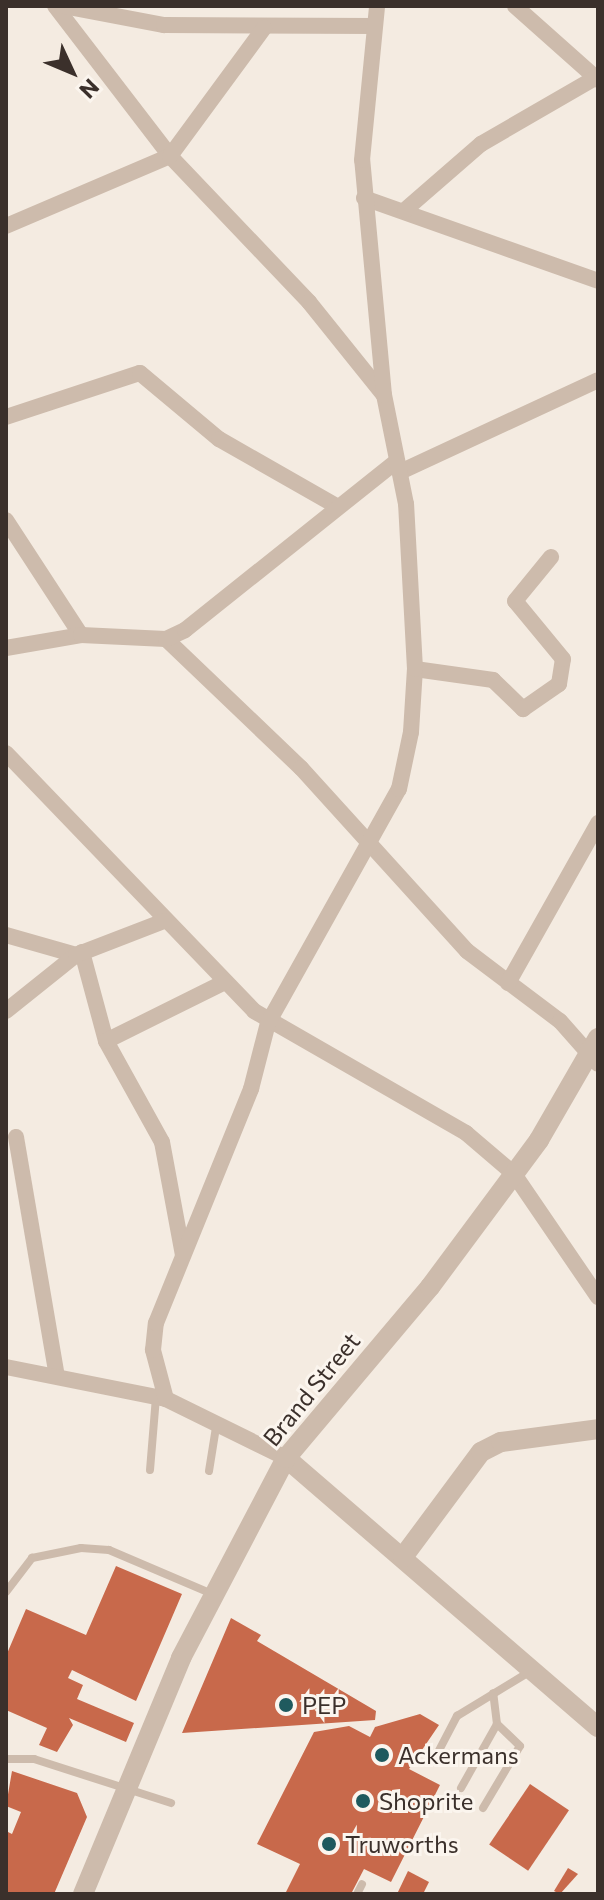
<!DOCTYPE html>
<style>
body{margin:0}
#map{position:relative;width:604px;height:1900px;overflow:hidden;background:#f4ebe1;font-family:Commissioner,sans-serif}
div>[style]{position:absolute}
.building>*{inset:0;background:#c8694b;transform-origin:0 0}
.service>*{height:8px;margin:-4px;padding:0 4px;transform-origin:4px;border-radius:4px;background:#cdbbac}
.minor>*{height:16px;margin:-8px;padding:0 8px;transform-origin:8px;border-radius:8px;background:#cdbbac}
.tertiary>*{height:20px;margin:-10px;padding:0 10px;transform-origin:10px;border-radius:10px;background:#cdbbac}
.dots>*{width:22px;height:22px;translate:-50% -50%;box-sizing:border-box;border:4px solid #fbf5ee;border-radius:50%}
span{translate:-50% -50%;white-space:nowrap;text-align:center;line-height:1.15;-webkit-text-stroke:6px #fbf5ee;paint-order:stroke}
.street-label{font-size:24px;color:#3b302b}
.poi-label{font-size:24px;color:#3b302b}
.left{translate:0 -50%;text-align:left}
.frame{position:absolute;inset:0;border:8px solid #3b302b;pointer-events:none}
.north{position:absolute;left:32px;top:32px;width:80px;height:80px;-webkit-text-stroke:6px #fbf5ee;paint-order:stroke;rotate:134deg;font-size:22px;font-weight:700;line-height:32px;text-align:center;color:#3b302b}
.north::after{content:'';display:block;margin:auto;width:28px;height:36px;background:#3b302b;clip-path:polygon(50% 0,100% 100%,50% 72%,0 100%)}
</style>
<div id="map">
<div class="building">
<div style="clip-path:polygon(116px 1566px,182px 1594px,136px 1701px,72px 1670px,68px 1678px,83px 1685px,77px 1699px,134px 1723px,126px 1742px,69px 1718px,73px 1725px,57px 1752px,39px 1745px,47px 1728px,6px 1710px,6px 1656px,26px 1609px,86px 1635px)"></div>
<div style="clip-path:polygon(231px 1618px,261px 1635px,257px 1641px,376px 1711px,375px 1720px,182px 1733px)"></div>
<div style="clip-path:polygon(420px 1714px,439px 1725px,409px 1769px,440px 1785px,391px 1882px,364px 1869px,351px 1894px,285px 1894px,300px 1864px,257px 1844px,314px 1732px,349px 1726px,370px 1737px,375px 1727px)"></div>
<div style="clip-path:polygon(12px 1771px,77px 1793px,87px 1817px,54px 1894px,6px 1894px,6px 1831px,12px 1834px,21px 1812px,6px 1806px)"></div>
<div style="left:530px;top:1784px;width:47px;height:73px;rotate:34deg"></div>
<div style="clip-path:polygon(568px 1868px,578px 1874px,560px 1894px,554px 1891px)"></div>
<div style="clip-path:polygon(408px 1871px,429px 1882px,423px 1894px,397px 1894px)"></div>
</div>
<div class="service">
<div style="left:150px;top:1470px;width:73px;rotate:-85.3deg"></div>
<div style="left:209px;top:1471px;width:51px;rotate:-80.9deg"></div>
<div style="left:6px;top:1592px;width:43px;rotate:-52.6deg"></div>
<div style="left:32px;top:1558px;width:50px;rotate:-11.5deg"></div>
<div style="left:81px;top:1548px;width:28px;rotate:4deg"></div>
<div style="left:109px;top:1550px;width:112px;rotate:23.1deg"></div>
<div style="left:6px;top:1759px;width:28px"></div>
<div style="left:34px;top:1759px;width:144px;rotate:17.8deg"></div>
<div style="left:434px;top:1760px;width:50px;rotate:-62.4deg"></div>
<div style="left:457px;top:1716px;width:84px;rotate:-31.4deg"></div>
<div style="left:461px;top:1788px;width:73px;rotate:-60.6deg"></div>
<div style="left:497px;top:1724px;width:31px;rotate:-97deg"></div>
<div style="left:483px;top:1808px;width:72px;rotate:-59.2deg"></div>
<div style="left:520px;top:1746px;width:32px;rotate:-136deg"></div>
<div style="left:357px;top:1894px;width:11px;rotate:-63deg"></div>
</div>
<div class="minor">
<div style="left:55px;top:6px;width:189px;rotate:52.5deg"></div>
<div style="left:170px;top:156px;width:202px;rotate:46.4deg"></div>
<div style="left:309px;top:302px;width:118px;rotate:51.2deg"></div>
<div style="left:63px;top:6px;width:103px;rotate:10.7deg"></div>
<div style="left:164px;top:25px;width:210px;rotate:0.3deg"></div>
<div style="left:515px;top:6px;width:111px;rotate:41.7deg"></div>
<div style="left:364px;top:198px;width:248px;rotate:19.5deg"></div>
<div style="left:405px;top:210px;width:101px;rotate:-41deg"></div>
<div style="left:481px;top:144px;width:132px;rotate:-30.1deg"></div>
<div style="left:6px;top:226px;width:178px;rotate:-23.1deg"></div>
<div style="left:170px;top:156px;width:159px;rotate:-53.7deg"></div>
<div style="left:6px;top:417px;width:141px;rotate:-18.2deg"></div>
<div style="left:140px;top:373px;width:103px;rotate:39.9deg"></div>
<div style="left:219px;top:439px;width:137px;rotate:29.7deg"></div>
<div style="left:400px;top:472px;width:218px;rotate:-24.9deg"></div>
<div style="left:6px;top:520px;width:137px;rotate:56.9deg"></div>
<div style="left:166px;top:639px;width:187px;rotate:43.7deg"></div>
<div style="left:301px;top:768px;width:247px;rotate:47.8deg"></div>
<div style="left:467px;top:951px;width:116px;rotate:37deg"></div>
<div style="left:560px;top:1021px;width:57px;rotate:48.5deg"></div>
<div style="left:6px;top:648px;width:76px;rotate:-9.8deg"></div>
<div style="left:81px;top:635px;width:85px;rotate:2.7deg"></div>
<div style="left:166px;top:639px;width:21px;rotate:-25deg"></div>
<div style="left:185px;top:630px;width:271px;rotate:-38.6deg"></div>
<div style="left:415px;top:669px;width:79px;rotate:8deg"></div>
<div style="left:493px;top:680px;width:42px;rotate:44deg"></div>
<div style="left:523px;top:709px;width:44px;rotate:-34.8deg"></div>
<div style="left:559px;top:684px;width:25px;rotate:-81deg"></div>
<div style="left:563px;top:659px;width:75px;rotate:-129.6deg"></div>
<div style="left:515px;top:601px;width:57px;rotate:-50.7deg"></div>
<div style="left:6px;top:753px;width:358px;rotate:46.1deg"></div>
<div style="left:254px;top:1011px;width:245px;rotate:29.9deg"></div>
<div style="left:466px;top:1133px;width:63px;rotate:40.5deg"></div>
<div style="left:514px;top:1174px;width:149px;rotate:55.7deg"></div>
<div style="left:6px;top:935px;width:73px;rotate:15.9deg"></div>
<div style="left:82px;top:952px;width:92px;rotate:74.9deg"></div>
<div style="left:106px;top:1041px;width:115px;rotate:61deg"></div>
<div style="left:162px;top:1142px;width:115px;rotate:79.5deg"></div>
<div style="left:508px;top:983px;width:184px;rotate:-60.6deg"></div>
<div style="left:6px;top:1011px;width:90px;rotate:-38.7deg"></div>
<div style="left:76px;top:955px;width:94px;rotate:-21.1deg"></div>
<div style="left:106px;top:1041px;width:131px;rotate:-26.4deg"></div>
<div style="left:16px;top:1137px;width:243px;rotate:80.3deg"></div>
<div style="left:6px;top:1367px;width:163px;rotate:11.3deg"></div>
<div style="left:166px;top:1399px;width:134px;rotate:26.2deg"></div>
<div style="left:166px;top:1399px;width:51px;rotate:-104.9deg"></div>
<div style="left:153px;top:1350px;width:27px;rotate:-84deg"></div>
<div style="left:156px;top:1323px;width:253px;rotate:-67.9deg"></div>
<div style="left:251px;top:1089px;width:68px;rotate:-75.6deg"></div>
<div style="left:268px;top:1023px;width:268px;rotate:-60.8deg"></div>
<div style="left:399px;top:789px;width:58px;rotate:-78.1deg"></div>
<div style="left:411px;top:732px;width:63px;rotate:-86.4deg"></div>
<div style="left:415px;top:669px;width:165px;rotate:-93.1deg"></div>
<div style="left:406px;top:504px;width:111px;rotate:-101.4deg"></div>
<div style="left:384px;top:395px;width:236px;rotate:-95.3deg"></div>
<div style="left:362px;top:160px;width:155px;rotate:-84.4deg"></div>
</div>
<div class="tertiary">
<div style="left:286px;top:1458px;width:412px;rotate:40.8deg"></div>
<div style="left:403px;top:1557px;width:131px;rotate:-53.4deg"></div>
<div style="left:481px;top:1452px;width:22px;rotate:-27deg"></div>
<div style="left:501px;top:1442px;width:98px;rotate:-7.6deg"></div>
<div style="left:83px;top:1894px;width:256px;rotate:-67.4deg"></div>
<div style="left:181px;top:1658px;width:226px;rotate:-62.3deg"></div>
<div style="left:286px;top:1458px;width:224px;rotate:-49.9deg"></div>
<div style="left:430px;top:1287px;width:183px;rotate:-53.4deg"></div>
<div style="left:539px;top:1140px;width:118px;rotate:-60deg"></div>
</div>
<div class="dots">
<div style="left:286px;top:1705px;background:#1f5a5e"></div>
<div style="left:382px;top:1755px;background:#1f5a5e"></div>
<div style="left:363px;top:1801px;background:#1f5a5e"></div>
<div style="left:329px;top:1844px;background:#1f5a5e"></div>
</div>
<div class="street-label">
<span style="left:311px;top:1389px;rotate:-51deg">Brand Street</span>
</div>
<div class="poi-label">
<span class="left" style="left:302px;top:1705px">PEP</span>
<span class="left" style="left:398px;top:1755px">Ackermans</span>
<span class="left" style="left:379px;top:1801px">Shoprite</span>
<span class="left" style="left:345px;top:1844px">Truworths</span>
</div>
<div class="frame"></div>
<div class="north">N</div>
</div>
